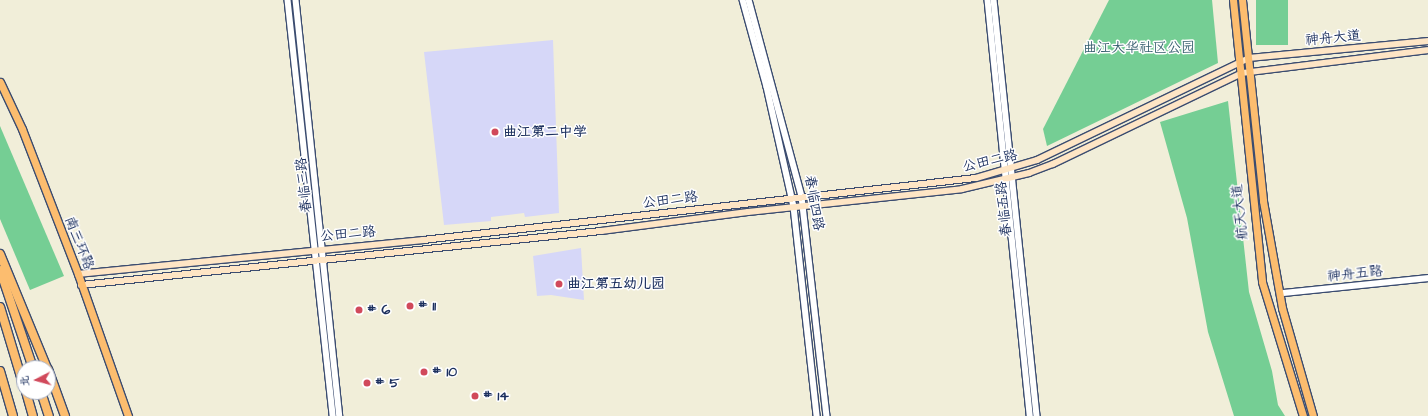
<!DOCTYPE html>
<meta charset="utf-8">
<style>
body{margin:0}
#map{position:relative;width:1428px;height:416px;overflow:hidden;background:#f1eed9;font-family:"Architects Daughter","LXGW WenKai TC",sans-serif}
div>[style]{position:absolute}
.built>*{inset:0;background:#d6d7f8}
.green>*{inset:0;background:#75ce94;transform-origin:0 0}
.roads{filter:drop-shadow(1px 0 #3b4c70) drop-shadow(-1px 0 #3b4c70) drop-shadow(0 1px #3b4c70) drop-shadow(0 -1px #3b4c70)}
.tertiary>*{height:5.5px;margin:-2.75px;padding:0 2.75px;transform-origin:2.75px;border-radius:2.75px;background:#fff}
.secondary>*{height:6px;margin:-3px;padding:0 3px;transform-origin:3px;border-radius:3px;background:#fee5c5}
.primary>*{height:7px;margin:-3.5px;padding:0 3.5px;transform-origin:3.5px;border-radius:3.5px;background:#fcbd6f}
.trunk>*{height:7px;margin:-3.5px;padding:0 3.5px;transform-origin:3.5px;border-radius:3.5px;background:#fcbd6f}
.motorway>*{height:8px;margin:-4px;padding:0 4px;transform-origin:4px;border-radius:4px;background:#fcbd6f}
.dots>*{width:11px;height:11px;translate:-50% -50%;box-sizing:border-box;border:2px solid #fff;border-radius:50%}
span{translate:-50% -50%;white-space:nowrap;text-align:center;line-height:1.15;-webkit-text-stroke:3px #fff;paint-order:stroke}
.street-label{font-size:14px;color:#1b2f5e}
.park-label{font-size:14px;color:#365f6e}
.poi-label{font-size:14px;color:#1b2f5e;font-weight:700}
.left{translate:0 -50%;text-align:left}
.north{position:absolute;left:16px;top:360px;width:40px;height:40px;box-sizing:border-box;background:#fff;border:1px solid #a4acbf;border-radius:50%;rotate:264deg;font-size:11px;font-weight:700;line-height:16px;text-align:center;color:#1b2f5e}
.north::after{content:'';display:block;margin:auto;width:14px;height:18px;background:#d1495b;clip-path:polygon(50% 0,100% 100%,50% 72%,0 100%)}
</style>
<div id="map">
<div class="built">
<div style="clip-path:polygon(553px 40px,559px 213px,525px 217px,524px 213px,491px 217px,491px 221px,444px 225px,424px 52px)"></div>
<div style="clip-path:polygon(581px 248px,584px 300px,551px 295px,537px 296px,533px 256px)"></div>
</div>
<div class="green">
<div style="clip-path:polygon(1109px 0,1212px 0,1218px 63px,1047px 146px,1043px 129px)"></div>
<div style="left:1256px;top:0;width:32px;height:45px"></div>
<div style="clip-path:polygon(1228px 101px,1249px 292px,1272px 371px,1278px 405px,1285px 416px,1234px 416px,1208px 332px,1187px 218px,1160px 122px)"></div>
<div style="clip-path:polygon(0 126px,64px 276px,30px 290px,0 219px)"></div>
</div>
<div class="roads">
<div class="tertiary">
<div style="left:288px;top:0;width:418px;rotate:83.8deg"></div>
<div style="left:296px;top:0;width:418px;rotate:84deg"></div>
<div style="left:743px;top:0;width:90px;rotate:74.6deg"></div>
<div style="left:767px;top:87px;width:123px;rotate:77.3deg"></div>
<div style="left:794px;top:207px;width:210px;rotate:83.7deg"></div>
<div style="left:749px;top:0;width:204px;rotate:74.9deg"></div>
<div style="left:802px;top:197px;width:220px;rotate:83.5deg"></div>
<div style="left:988px;top:0;width:418px;rotate:84.2deg"></div>
<div style="left:994px;top:0;width:418px;rotate:84.1deg"></div>
<div style="left:1284px;top:293px;width:145px;rotate:-5.9deg"></div>
</div>
<div class="secondary">
<div style="left:78px;top:274px;width:347px;rotate:-5.6deg"></div>
<div style="left:423px;top:240px;width:556px;rotate:-6.4deg"></div>
<div style="left:976px;top:178px;width:64px;rotate:-16.4deg"></div>
<div style="left:1037px;top:160px;width:235px;rotate:-25.7deg"></div>
<div style="left:1249px;top:58px;width:180px;rotate:-5.4deg"></div>
<div style="left:81px;top:285px;width:523px;rotate:-5.93deg"></div>
<div style="left:601px;top:231px;width:148px;rotate:-7.4deg"></div>
<div style="left:748px;top:212px;width:215px;rotate:-6.1deg"></div>
<div style="left:962px;top:189px;width:69px;rotate:-13.4deg"></div>
<div style="left:1029px;top:173px;width:26px;rotate:-21deg"></div>
<div style="left:1053px;top:164px;width:210px;rotate:-25.7deg"></div>
<div style="left:1242px;top:73px;width:187px;rotate:-7deg"></div>
</div>
<div class="primary">
<div style="left:1233px;top:0;width:283px;rotate:84.1deg"></div>
<div style="left:1262px;top:282px;width:140px;rotate:73deg"></div>
<div style="left:1242px;top:0;width:202px;rotate:84deg"></div>
<div style="left:1263px;top:201px;width:109px;rotate:79.9deg"></div>
<div style="left:1282px;top:308px;width:112px;rotate:74deg"></div>
</div>
<div class="trunk">
<div style="left:0;top:82px;width:52px;rotate:64.9deg"></div>
<div style="left:22px;top:129px;width:155px;rotate:68.9deg"></div>
<div style="left:78px;top:274px;width:151px;rotate:70.6deg"></div>
</div>
<div class="motorway">
<div style="left:0;top:254px;width:123px;rotate:67.6deg"></div>
<div style="left:0;top:270px;width:103px;rotate:71.4deg"></div>
<div style="left:0;top:307px;width:84px;rotate:73.3deg"></div>
<div style="left:48px;top:369px;width:50px;rotate:70.1deg"></div>
<div style="left:0;top:371px;width:47px;rotate:73.9deg"></div>
<div style="left:26px;top:392px;width:25px;rotate:74deg"></div>
<div style="left:41px;top:392px;width:25px;rotate:72deg"></div>
</div>
</div>
<div class="dots">
<div style="left:495px;top:132px;background:#d1495b"></div>
<div style="left:559px;top:284px;background:#d1495b"></div>
<div style="left:410px;top:306px;background:#d1495b"></div>
<div style="left:359px;top:310px;background:#d1495b"></div>
<div style="left:424px;top:372px;background:#d1495b"></div>
<div style="left:367px;top:383px;background:#d1495b"></div>
<div style="left:475px;top:396px;background:#d1495b"></div>
</div>
<div class="street-label">
<span style="left:1333px;top:38px;rotate:-5deg">神舟大道</span>
<span style="left:990px;top:161px;rotate:-13deg">公田二路</span>
<span style="left:304px;top:185px;rotate:-96deg">春临三路</span>
<span style="left:670px;top:200px;rotate:-7deg">公田二路</span>
<span style="left:814px;top:203px;rotate:80deg">春临四路</span>
<span style="left:1004px;top:209px;rotate:-96deg">春临五路</span>
<span style="left:1240px;top:212px;rotate:-96deg">航天大道</span>
<span style="left:348px;top:234px;rotate:-5deg">公田二路</span>
<span style="left:79px;top:243px;rotate:68deg">南三环路</span>
<span style="left:1355px;top:274px;rotate:-6deg">神舟五路</span>
</div>
<div class="park-label">
<span style="left:1139px;top:48px">曲江大华社区公园</span>
</div>
<div class="poi-label">
<span class="left" style="left:503px;top:132px">曲江第二中学</span>
<span class="left" style="left:567px;top:284px">曲江第五幼儿园</span>
<span class="left" style="left:418px;top:306px"># 11</span>
<span class="left" style="left:367px;top:310px"># 6</span>
<span class="left" style="left:432px;top:372px"># 10</span>
<span class="left" style="left:375px;top:383px"># 5</span>
<span class="left" style="left:483px;top:396px"># 14</span>
</div>
<div class="north">北</div>
</div>
